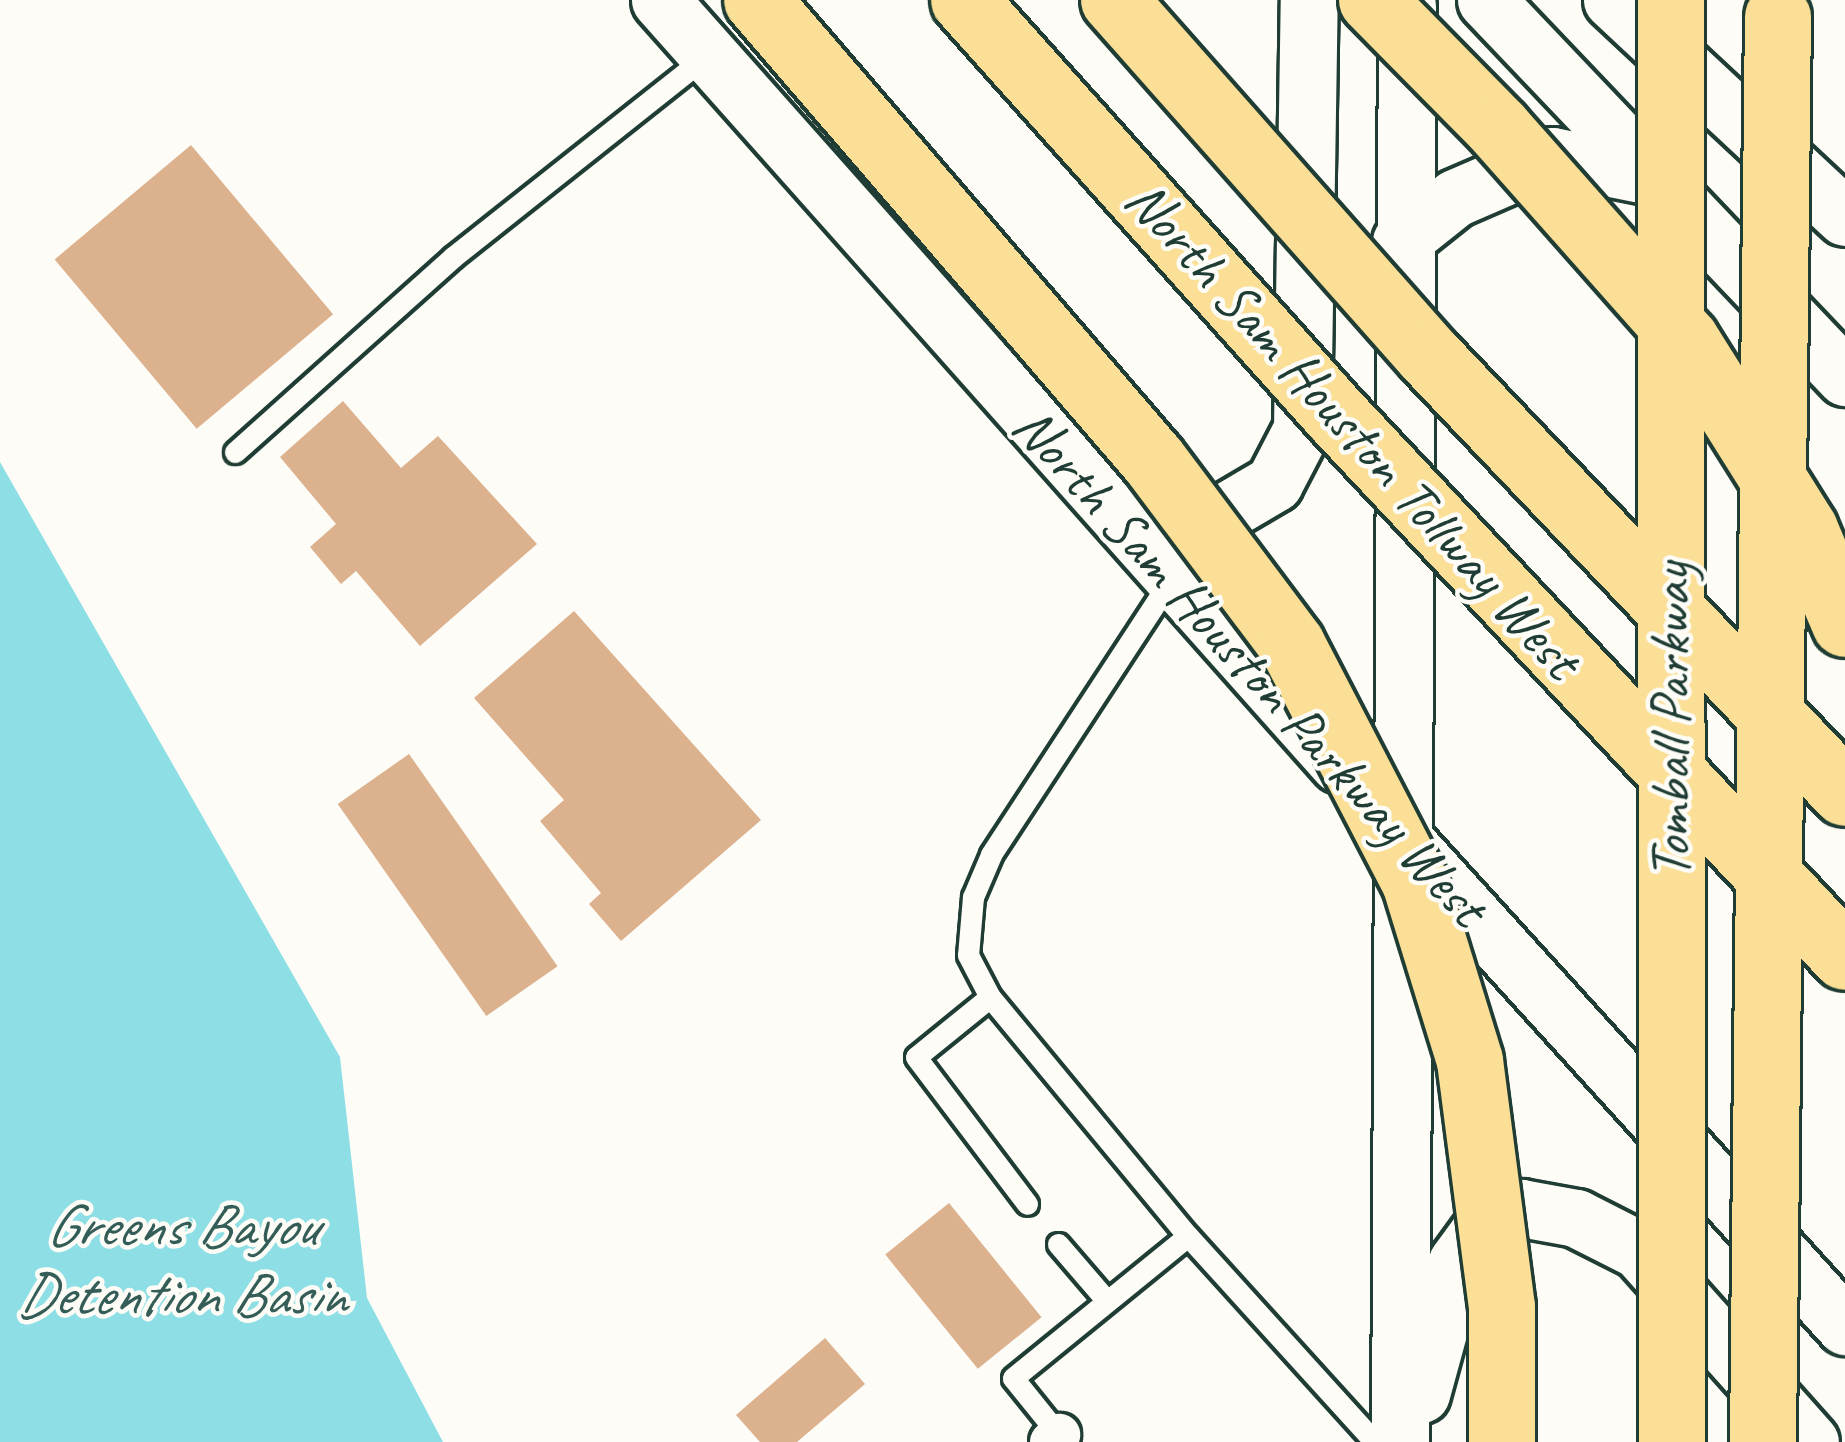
<!DOCTYPE html>
<style>
body{margin:0}
#map{position:relative;width:1845px;height:1442px;overflow:hidden;background:#fdfcf7;font-family:Caveat,sans-serif}
div>[style]{position:absolute}
.water>*{inset:0;background:#8edfe5}
.building>*{inset:0;background:#dcb18d;transform-origin:0 0}
.roads{filter:drop-shadow(3px 0 #1f3d34) drop-shadow(-3px 0 #1f3d34) drop-shadow(0 3px #1f3d34) drop-shadow(0 -3px #1f3d34)}
.service>*{height:21px;margin:-10.5px;padding:0 10.5px;transform-origin:10.5px;border-radius:10.5px;background:#fdfcf7}
.minor>*{height:42px;margin:-21px;padding:0 21px;transform-origin:21px;border-radius:21px;background:#fdfcf7}
.secondary>*{height:57px;margin:-28.5px;padding:0 28.5px;transform-origin:28.5px;border-radius:28.5px;background:#fdfcf7}
.bridges{filter:drop-shadow(3px 0 #1f3d34) drop-shadow(-3px 0 #1f3d34) drop-shadow(0 3px #1f3d34) drop-shadow(0 -3px #1f3d34)}
.motorway-bridge>*{height:66px;margin:-33px;padding:0 33px;transform-origin:33px;border-radius:33px;background:#fbdf96}
span{translate:-50% -50%;white-space:nowrap;text-align:center;line-height:1.15;-webkit-text-stroke:9px #fdfcf7;paint-order:stroke}
.street-label{font-size:57px;color:#1f3d34}
.water-label{font-size:60px;color:#355d57;font-style:italic}
</style>
<div id="map">
<div class="water">
<div style="clip-path:polygon(0 462px,340px 1057px,367px 1298px,443px 1442px,0 1442px)"></div>
</div>
<div class="building">
<div style="left:191px;top:145px;width:221px;height:178px;rotate:50deg"></div>
<div style="clip-path:polygon(343px 401px,401px 468px,438px 436px,537px 544px,420px 646px,356px 571px,341px 584px,310px 547px,336px 524px,280px 457px)"></div>
<div style="clip-path:polygon(574px 611px,761px 820px,621px 941px,589px 904px,601px 893px,540px 821px,564px 800px,474px 698px)"></div>
<div style="left:409px;top:754px;width:259px;height:87px;rotate:55deg"></div>
<div style="left:949px;top:1203px;width:147px;height:82px;rotate:51deg"></div>
<div style="clip-path:polygon(825px 1338px,865px 1384px,797px 1442px,760px 1442px,736px 1415px)"></div>
</div>
<div class="roads">
<div class="service">
<div style="left:235px;top:452px;width:292px;rotate:-41.8deg"></div>
<div style="left:453px;top:257px;width:325px;rotate:-38.4deg"></div>
<div style="left:1170px;top:581px;width:327px;rotate:123.2deg"></div>
<div style="left:991px;top:855px;width:46px;rotate:113.2deg"></div>
<div style="left:973px;top:897px;width:58px;rotate:94.9deg"></div>
<div style="left:968px;top:955px;width:47px;rotate:62.4deg"></div>
<div style="left:990px;top:997px;width:310px;rotate:50.4deg"></div>
<div style="left:1188px;top:1236px;width:278px;rotate:47.8deg"></div>
<div style="left:990px;top:997px;width:95px;rotate:141deg"></div>
<div style="left:916px;top:1057px;width:184px;rotate:52.9deg"></div>
<div style="left:1058px;top:1244px;width:75px;rotate:49.3deg"></div>
<div style="left:1059px;top:1435px;width:73px;rotate:-128.9deg"></div>
<div style="left:1013px;top:1378px;width:225px;rotate:-39.1deg"></div>
</div>
<div class="minor">
<div style="left:1051px;top:1442px;width:11px;rotate:-41deg"></div>
</div>
<div class="secondary">
<div style="left:660px;top:0;width:1022px;rotate:48.37deg"></div>
<div style="left:1486px;top:0;width:521px;rotate:46.4deg"></div>
<div style="left:1612px;top:0;width:318px;rotate:43deg"></div>
<div style="left:1401px;top:241px;width:69px;rotate:-38.5deg"></div>
<div style="left:1455px;top:198px;width:106px;rotate:-23.4deg"></div>
<div style="left:1552px;top:156px;width:105px;rotate:11.5deg"></div>
<div style="left:1158px;top:521px;width:55px;rotate:-2.1deg"></div>
<div style="left:1213px;top:519px;width:71px;rotate:-30.5deg"></div>
<div style="left:1274px;top:483px;width:61px;rotate:-62.6deg"></div>
<div style="left:1302px;top:429px;width:429px;rotate:-89.1deg"></div>
<div style="left:1403px;top:839px;width:658px;rotate:47.77deg"></div>
<div style="left:1421px;top:1394px;width:137px;rotate:-74.7deg"></div>
<div style="left:1457px;top:1262px;width:46px;rotate:-53.9deg"></div>
<div style="left:1484px;top:1225px;width:41px;rotate:-24.7deg"></div>
<div style="left:1521px;top:1208px;width:56px;rotate:10.3deg"></div>
<div style="left:1576px;top:1218px;width:71px;rotate:26.9deg"></div>
<div style="left:1639px;top:1250px;width:257px;rotate:48.3deg"></div>
<div style="left:1400px;top:1442px;width:1436px;rotate:-89.72deg"></div>
</div>
</div>
<div class="bridges">
<div class="motorway-bridge">
<div style="left:757px;top:0;width:608px;rotate:49.27deg"></div>
<div style="left:1154px;top:461px;width:230px;rotate:53.1deg"></div>
<div style="left:1292px;top:645px;width:267px;rotate:62.6deg"></div>
<div style="left:1415px;top:882px;width:187px;rotate:72.9deg"></div>
<div style="left:1470px;top:1061px;width:248px;rotate:82.6deg"></div>
<div style="left:1502px;top:1307px;width:135px;rotate:90deg"></div>
<div style="left:964px;top:0;width:554px;rotate:48.14deg"></div>
<div style="left:1334px;top:413px;width:746px;rotate:46.79deg"></div>
<div style="left:1114px;top:0;width:475px;rotate:48.5deg"></div>
<div style="left:1429px;top:356px;width:603px;rotate:46.41deg"></div>
<div style="left:1372px;top:0;width:181px;rotate:45.4deg"></div>
<div style="left:1499px;top:129px;width:282px;rotate:48.5deg"></div>
<div style="left:1686px;top:340px;width:224px;rotate:57.9deg"></div>
<div style="left:1805px;top:530px;width:102px;rotate:66.9deg"></div>
<div style="left:1671px;top:0;width:1442px;rotate:89.96deg"></div>
<div style="left:1763px;top:1442px;width:1425px;rotate:-89.4deg"></div>
</div>
</div>
<div class="street-label">
<span style="left:1353px;top:429px;rotate:48deg">North Sam Houston Tollway West</span>
<span style="left:1250px;top:666px;rotate:48deg">North Sam Houston Parkway West</span>
<span style="left:1671px;top:721px;rotate:-90deg">Tomball Parkway</span>
</div>
<div class="water-label">
<span style="left:181px;top:1260px">Greens Bayou<br>Detention Basin</span>
</div>
</div>
